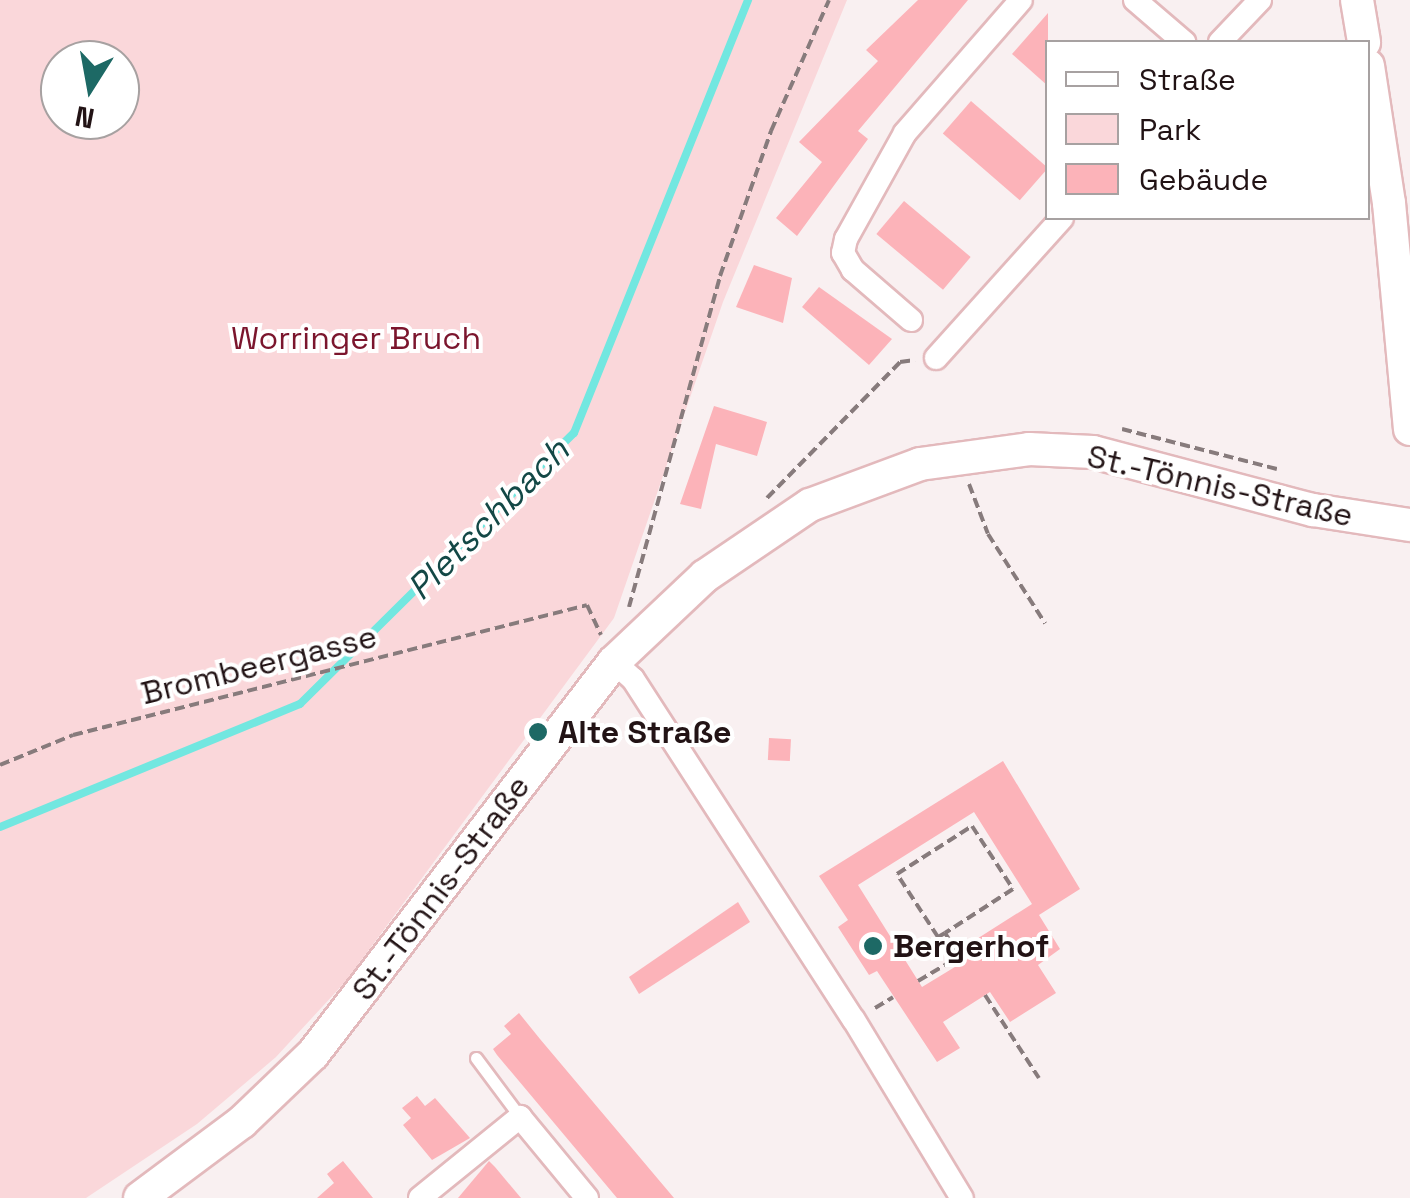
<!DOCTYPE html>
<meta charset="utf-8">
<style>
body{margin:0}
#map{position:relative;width:1410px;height:1198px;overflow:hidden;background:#f9f0f1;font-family:"Space Grotesk",sans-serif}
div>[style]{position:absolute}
.green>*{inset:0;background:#fad7da}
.stream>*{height:8px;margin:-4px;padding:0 4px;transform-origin:4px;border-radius:4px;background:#72e7e0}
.building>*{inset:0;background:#fcb3b9;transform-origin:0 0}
.path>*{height:4px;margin-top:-2px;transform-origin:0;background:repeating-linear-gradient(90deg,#877b7c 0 10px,transparent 0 15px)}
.roads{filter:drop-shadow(2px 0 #e3b9bc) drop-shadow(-2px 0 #e3b9bc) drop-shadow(0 2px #e3b9bc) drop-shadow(0 -2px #e3b9bc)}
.lane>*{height:11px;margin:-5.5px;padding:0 5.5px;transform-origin:5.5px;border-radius:5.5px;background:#fff}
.street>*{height:22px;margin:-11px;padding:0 11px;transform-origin:11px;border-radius:11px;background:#fff}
.secondary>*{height:32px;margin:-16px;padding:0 16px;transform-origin:16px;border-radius:16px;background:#fff}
.dots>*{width:28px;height:28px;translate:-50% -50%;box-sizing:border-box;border:5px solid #fff;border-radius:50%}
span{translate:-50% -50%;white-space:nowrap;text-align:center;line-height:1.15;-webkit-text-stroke:8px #fff;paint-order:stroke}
.park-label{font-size:32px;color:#7b152d}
.street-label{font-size:32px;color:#221315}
.poi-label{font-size:32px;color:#221315;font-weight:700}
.left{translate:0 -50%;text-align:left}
.water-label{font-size:35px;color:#134846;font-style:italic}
.legend{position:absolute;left:1045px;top:40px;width:325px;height:180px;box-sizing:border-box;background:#fff;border:2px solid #a7a1a1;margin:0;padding:12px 18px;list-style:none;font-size:30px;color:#221315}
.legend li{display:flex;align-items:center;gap:20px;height:50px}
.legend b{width:50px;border:2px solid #a7a1a1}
.north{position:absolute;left:40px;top:40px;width:100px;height:100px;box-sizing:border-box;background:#fff;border:2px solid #a7a1a1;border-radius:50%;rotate:191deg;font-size:28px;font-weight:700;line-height:40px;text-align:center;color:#221315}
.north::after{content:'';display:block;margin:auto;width:35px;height:45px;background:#1d6965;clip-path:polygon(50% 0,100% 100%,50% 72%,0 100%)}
</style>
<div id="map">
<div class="green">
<div style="clip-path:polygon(evenodd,0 0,847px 0,723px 302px,614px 618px,346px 981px,276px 1057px,197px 1124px,86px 1198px,0 1198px,0 0,60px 60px,120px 60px,120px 120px,60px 120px,60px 60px)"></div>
</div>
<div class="stream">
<div style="left:0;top:827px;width:324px;rotate:-22.3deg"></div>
<div style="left:300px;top:704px;width:385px;rotate:-44.7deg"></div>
<div style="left:574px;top:433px;width:467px;rotate:-68.1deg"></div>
</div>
<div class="building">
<div style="clip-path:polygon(918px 0,968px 0,858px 131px,868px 139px,797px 236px,776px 218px,822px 162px,799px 142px,878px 61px,866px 50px)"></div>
<div style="clip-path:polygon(1048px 13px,1048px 86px,1012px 54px)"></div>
<div style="left:971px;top:101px;width:102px;height:43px;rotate:41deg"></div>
<div style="left:904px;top:201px;width:87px;height:43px;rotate:40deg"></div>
<div style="clip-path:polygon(754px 265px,792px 278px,783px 323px,736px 307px)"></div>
<div style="clip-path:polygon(819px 287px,892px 339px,869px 365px,802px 307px)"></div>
<div style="clip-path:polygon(714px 406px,767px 422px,757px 456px,716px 444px,701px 509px,680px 504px)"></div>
<div style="left:769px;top:738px;width:22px;height:22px;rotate:3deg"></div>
<div style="clip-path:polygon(evenodd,1003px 761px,1080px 889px,1039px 915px,1060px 949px,1038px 965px,1056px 993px,1010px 1022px,990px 992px,943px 1022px,960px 1048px,937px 1062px,877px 971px,869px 975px,838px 927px,848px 920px,819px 876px,1003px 761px,974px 812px,1032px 904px,961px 949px,968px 959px,922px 987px,858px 885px,974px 812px)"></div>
<div style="clip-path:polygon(738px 902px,750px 922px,639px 994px,629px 977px)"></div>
<div style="clip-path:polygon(519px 1013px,540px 1039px,674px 1198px,617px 1198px,497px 1055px,493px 1049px,511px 1034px,504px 1026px)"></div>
<div style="clip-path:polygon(417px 1096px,425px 1106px,435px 1098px,470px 1138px,432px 1160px,403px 1125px,411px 1118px,402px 1108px)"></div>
<div style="clip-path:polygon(343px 1161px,373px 1198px,317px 1198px,334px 1183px,327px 1174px)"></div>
<div style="clip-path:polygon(489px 1161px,495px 1167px,521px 1198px,458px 1198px)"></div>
</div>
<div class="path">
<div style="left:1122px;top:429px;width:160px;rotate:14.5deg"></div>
<div style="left:969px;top:484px;width:53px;rotate:69.2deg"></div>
<div style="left:988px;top:534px;width:106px;rotate:57.4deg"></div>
<div style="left:767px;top:498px;width:190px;rotate:-45.6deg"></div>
<div style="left:900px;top:362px;width:15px;rotate:-8deg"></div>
<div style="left:629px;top:607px;width:343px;rotate:-74.6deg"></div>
<div style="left:720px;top:276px;width:154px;rotate:-70.6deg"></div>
<div style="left:771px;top:131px;width:143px;rotate:-66.1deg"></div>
<div style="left:0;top:765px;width:79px;rotate:-22.3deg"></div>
<div style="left:73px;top:735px;width:530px;rotate:-14.19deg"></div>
<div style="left:587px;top:605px;width:33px;rotate:65deg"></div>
<div style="left:945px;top:933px;width:8px;rotate:150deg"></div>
<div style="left:938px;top:937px;width:75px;rotate:-123.1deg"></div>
<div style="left:897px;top:874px;width:89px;rotate:-32.6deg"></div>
<div style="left:972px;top:826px;width:75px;rotate:56.9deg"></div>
<div style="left:1013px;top:889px;width:81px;rotate:147.1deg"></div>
<div style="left:945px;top:933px;width:35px;rotate:57deg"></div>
<div style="left:918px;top:981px;width:49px;rotate:-30.8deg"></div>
<div style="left:985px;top:995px;width:99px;rotate:57deg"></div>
<div style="left:875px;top:1008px;width:21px;rotate:-31deg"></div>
</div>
<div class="roads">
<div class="lane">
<div style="left:476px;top:1058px;width:74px;rotate:53.3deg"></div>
</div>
<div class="street">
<div style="left:1135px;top:0;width:65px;rotate:40.6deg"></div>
<div style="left:1220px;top:42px;width:58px;rotate:-46.4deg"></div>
<div style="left:911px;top:320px;width:77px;rotate:-139.2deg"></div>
<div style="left:853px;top:270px;width:20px;rotate:-120deg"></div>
<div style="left:843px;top:253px;width:14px;rotate:-78deg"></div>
<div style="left:846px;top:239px;width:121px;rotate:-60.9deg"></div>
<div style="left:905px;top:133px;width:176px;rotate:-48.9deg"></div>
<div style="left:936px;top:358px;width:188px;rotate:-48deg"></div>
<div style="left:614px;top:662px;width:25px;rotate:42deg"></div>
<div style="left:633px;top:679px;width:406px;rotate:57.1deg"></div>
<div style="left:854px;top:1020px;width:208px;rotate:58.8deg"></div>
<div style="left:420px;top:1198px;width:129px;rotate:-39deg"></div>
<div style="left:520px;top:1117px;width:105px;rotate:50.4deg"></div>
</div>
<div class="secondary">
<div style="left:1357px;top:0;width:43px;rotate:80.5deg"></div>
<div style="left:1368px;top:66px;width:139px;rotate:81.3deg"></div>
<div style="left:1389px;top:203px;width:227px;rotate:84.7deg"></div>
<div style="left:140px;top:1198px;width:127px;rotate:-36.7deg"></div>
<div style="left:242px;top:1122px;width:98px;rotate:-43.8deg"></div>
<div style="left:313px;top:1054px;width:494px;rotate:-52.5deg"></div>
<div style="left:614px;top:662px;width:125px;rotate:-43.4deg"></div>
<div style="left:705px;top:576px;width:127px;rotate:-34.1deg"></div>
<div style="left:810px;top:505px;width:117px;rotate:-20.4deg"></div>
<div style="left:920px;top:464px;width:110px;rotate:-7.8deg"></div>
<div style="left:1029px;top:449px;width:64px;rotate:2.7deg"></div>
<div style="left:1093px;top:452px;width:228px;rotate:14.8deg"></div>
<div style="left:1313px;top:510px;width:98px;rotate:8.8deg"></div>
</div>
</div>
<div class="dots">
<div style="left:538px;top:732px;background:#1d6965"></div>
<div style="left:873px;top:946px;background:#1d6965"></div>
</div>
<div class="park-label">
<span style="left:356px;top:338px">Worringer Bruch</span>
</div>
<div class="street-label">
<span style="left:1220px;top:486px;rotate:13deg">St.-Tönnis-Straße</span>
<span style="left:259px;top:665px;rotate:-14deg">Brombeergasse</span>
<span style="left:441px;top:888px;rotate:-53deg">St.-Tönnis-Straße</span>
</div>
<div class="poi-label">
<span class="left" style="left:558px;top:732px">Alte Straße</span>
<span class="left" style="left:893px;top:946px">Bergerhof</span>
</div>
<div class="water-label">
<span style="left:488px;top:519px;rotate:-45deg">Pletschbach</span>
</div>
<ul class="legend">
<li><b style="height:12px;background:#fff"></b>Straße</li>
<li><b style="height:28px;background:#fad7da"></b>Park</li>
<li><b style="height:28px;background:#fcb3b9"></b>Gebäude</li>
</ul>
<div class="north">N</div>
</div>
